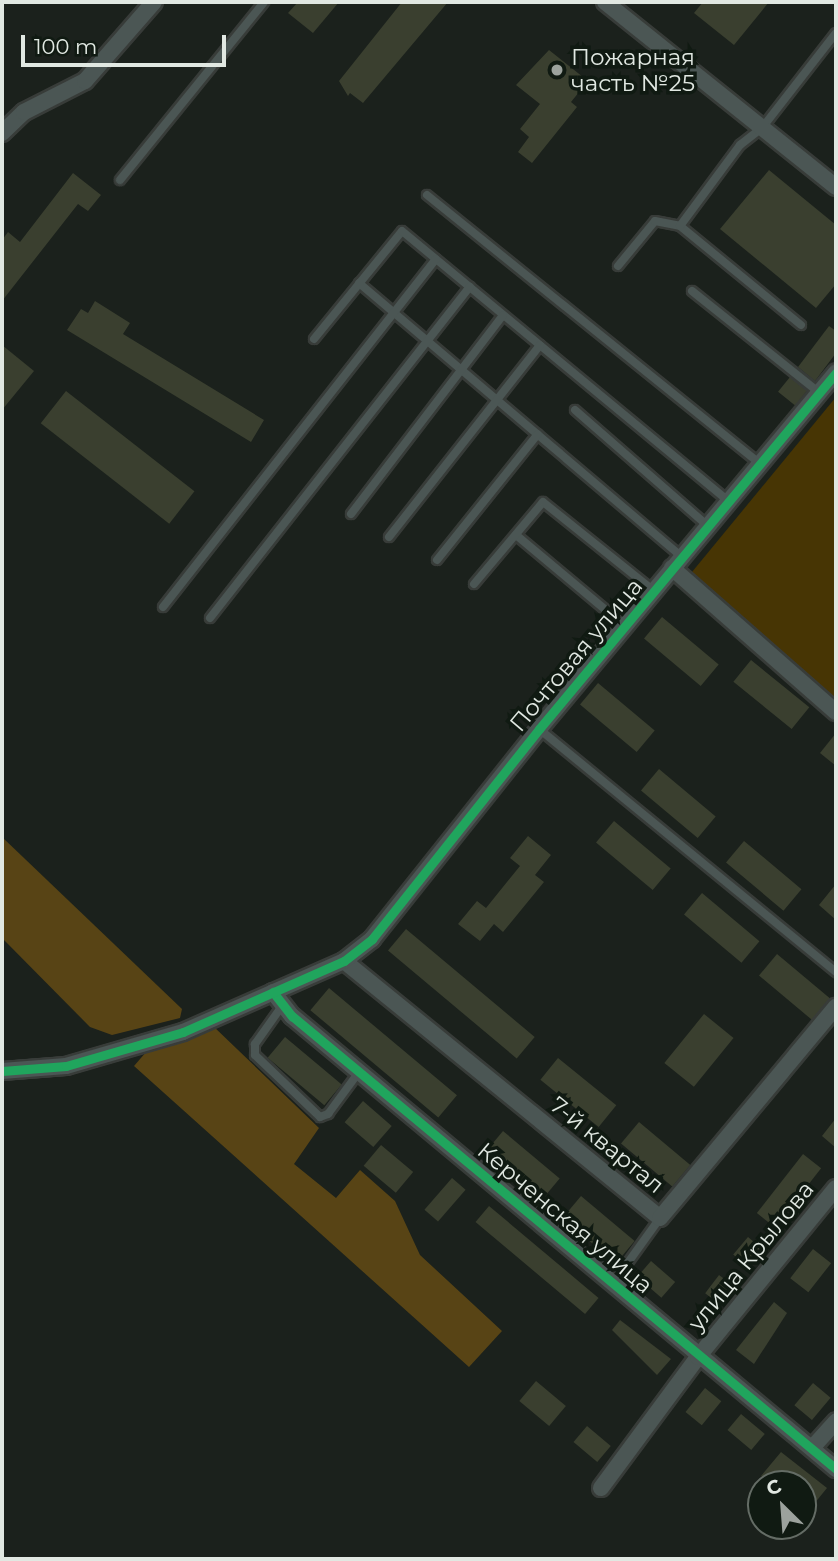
<!DOCTYPE html>
<meta charset="utf-8">
<style>
body{margin:0}
#map{position:relative;width:838px;height:1561px;overflow:hidden;background:#1b211c;font-family:Montserrat,sans-serif}
div>[style]{position:absolute}
.green>*{inset:0;background:#473504}
.forest>*{inset:0;background:#584415}
.building>*{inset:0;background:#3a3f2f;transform-origin:0 0}
.roads{filter:drop-shadow(2px 0 #383c39) drop-shadow(-2px 0 #383c39) drop-shadow(0 2px #383c39) drop-shadow(0 -2px #383c39)}
.lane>*{height:8px;margin:-4px;padding:0 4px;transform-origin:4px;border-radius:4px;background:#4b5654}
.street>*{height:16px;margin:-8px;padding:0 8px;transform-origin:8px;border-radius:8px;background:#4b5654}
.cycleway>*{height:9px;margin:-4.5px;padding:0 4.5px;transform-origin:4.5px;border-radius:4.5px;background:#20a55d}
.dots>*{width:19px;height:19px;translate:-50% -50%;box-sizing:border-box;border:4px solid #101a12;border-radius:50%}
span{translate:-50% -50%;white-space:nowrap;text-align:center;line-height:1.15;-webkit-text-stroke:7px #101a12;paint-order:stroke}
.poi-label{font-size:23px;color:#e1e8e2}
.left{translate:0 -50%;text-align:left}
.street-label{font-size:23px;color:#e1e8e2}
.frame{position:absolute;inset:0;border:4px solid #e1e8e2;pointer-events:none}
.north{position:absolute;left:747px;top:1470px;width:70px;height:70px;box-sizing:border-box;background:#101a12;border:2px solid #646c65;border-radius:50%;rotate:335deg;font-size:19px;font-weight:700;line-height:28px;text-align:center;color:#e1e8e2}
.north::after{content:'';display:block;margin:auto;width:24px;height:32px;background:#9ca29d;clip-path:polygon(50% 0,100% 100%,50% 72%,0 100%)}
.scale{position:absolute;left:21px;top:35px;width:205px;height:32px;box-sizing:border-box;border:4px solid #e1e8e2;border-top:0;padding-left:9px;font-size:21px;line-height:24px;white-space:nowrap;color:#e1e8e2;-webkit-text-stroke:5px #101a12;paint-order:stroke}
</style>
<div id="map">
<div class="green">
<div style="clip-path:polygon(836px 397px,836px 701px,692px 572px)"></div>
</div>
<div class="forest">
<div style="clip-path:polygon(2px 837px,182px 1009px,180px 1018px,112px 1035px,90px 1027px,2px 938px)"></div>
<div style="clip-path:polygon(212px 1025px,319px 1128px,294px 1164px,336px 1198px,360px 1170px,395px 1201px,420px 1255px,502px 1331px,469px 1367px,134px 1066px,153px 1044px)"></div>
</div>
<div class="building">
<div style="clip-path:polygon(298px 2px,339px 2px,313px 33px,288px 13px)"></div>
<div style="clip-path:polygon(402px 2px,448px 2px,363px 103px,350px 93px,348px 96px,339px 81px)"></div>
<div style="clip-path:polygon(703px 2px,769px 2px,734px 45px,694px 13px)"></div>
<div style="clip-path:polygon(549px 50px,588px 81px,571px 102px,577px 107px,532px 163px,518px 152px,529px 137px,520px 129px,540px 104px,516px 85px)"></div>
<div style="clip-path:polygon(769px 170px,836px 225px,836px 284px,816px 308px,720px 229px)"></div>
<div style="clip-path:polygon(73px 173px,101px 195px,88px 211px,78px 204px,2px 301px,2px 240px,8px 232px,20px 242px)"></div>
<div style="clip-path:polygon(95px 301px,130px 323px,123px 334px,264px 420px,251px 442px,67px 330px,81px 309px,88px 313px)"></div>
<div style="clip-path:polygon(829px 326px,836px 331px,836px 353px,815px 381px,798px 367px)"></div>
<div style="clip-path:polygon(2px 345px,34px 371px,2px 410px)"></div>
<div style="left:790px;top:377px;width:22px;height:19px;rotate:39deg"></div>
<div style="left:66px;top:391px;width:163px;height:41px;rotate:38deg"></div>
<div style="left:662px;top:617px;width:74px;height:28px;rotate:40deg"></div>
<div style="left:751px;top:660px;width:75px;height:28px;rotate:39deg"></div>
<div style="left:598px;top:683px;width:74px;height:28px;rotate:40deg"></div>
<div style="clip-path:polygon(836px 733px,836px 766px,820px 753px)"></div>
<div style="left:659px;top:769px;width:74px;height:28px;rotate:40deg"></div>
<div style="left:614px;top:821px;width:74px;height:28px;rotate:40deg"></div>
<div style="clip-path:polygon(528px 836px,551px 855px,535px 875px,544px 882px,503px 932px,494px 924px,480px 941px,458px 924px,477px 901px,486px 908px,520px 866px,510px 858px)"></div>
<div style="left:744px;top:841px;width:75px;height:28px;rotate:40deg"></div>
<div style="clip-path:polygon(836px 884px,836px 920px,819px 905px)"></div>
<div style="left:702px;top:893px;width:75px;height:28px;rotate:40deg"></div>
<div style="left:406px;top:929px;width:168px;height:28px;rotate:40deg"></div>
<div style="left:777px;top:954px;width:69px;height:28px;rotate:40deg"></div>
<div style="left:329px;top:988px;width:167px;height:29px;rotate:40deg"></div>
<div style="left:704px;top:1014px;width:38px;height:63px;rotate:39deg"></div>
<div style="left:285px;top:1037px;width:74px;height:27px;rotate:40deg"></div>
<div style="left:558px;top:1058px;width:75px;height:28px;rotate:39deg"></div>
<div style="left:363px;top:1101px;width:38px;height:28px;rotate:41deg"></div>
<div style="clip-path:polygon(836px 1118px,836px 1148px,822px 1136px)"></div>
<div style="left:639px;top:1122px;width:67px;height:28px;rotate:40deg"></div>
<div style="left:503px;top:1131px;width:74px;height:28px;rotate:40deg"></div>
<div style="left:381px;top:1145px;width:42px;height:27px;rotate:40deg"></div>
<div style="left:803px;top:1154px;width:23px;height:75px;rotate:38deg"></div>
<div style="left:452px;top:1178px;width:18px;height:42px;rotate:41deg"></div>
<div style="left:581px;top:1196px;width:70px;height:29px;rotate:40deg"></div>
<div style="left:489px;top:1206px;width:143px;height:21px;rotate:40deg"></div>
<div style="left:748px;top:1237px;width:16px;height:23px;rotate:40deg"></div>
<div style="left:813px;top:1249px;width:23px;height:37px;rotate:38deg"></div>
<div style="left:651px;top:1261px;width:32px;height:21px;rotate:41deg"></div>
<div style="left:719px;top:1275px;width:15px;height:23px;rotate:37deg"></div>
<div style="clip-path:polygon(774px 1302px,787px 1313px,754px 1364px,736px 1350px)"></div>
<div style="clip-path:polygon(620px 1320px,671px 1359px,657px 1375px,612px 1330px)"></div>
<div style="left:536px;top:1381px;width:39px;height:26px;rotate:40deg"></div>
<div style="left:813px;top:1383px;width:23px;height:29px;rotate:40deg"></div>
<div style="left:705px;top:1388px;width:21px;height:31px;rotate:39deg"></div>
<div style="left:741px;top:1414px;width:31px;height:21px;rotate:40deg"></div>
<div style="left:587px;top:1426px;width:31px;height:21px;rotate:40deg"></div>
<div style="clip-path:polygon(781px 1452px,827px 1488px,814px 1504px,803px 1495px,803px 1484px,785px 1480px,771px 1484px,761px 1476px)"></div>
</div>
<div class="roads">
<div class="lane">
<div style="left:120px;top:180px;width:229px;rotate:-51deg"></div>
<div style="left:427px;top:195px;width:427px;rotate:38.9deg"></div>
<div style="left:618px;top:266px;width:58px;rotate:-50.6deg"></div>
<div style="left:655px;top:221px;width:25px;rotate:11deg"></div>
<div style="left:359px;top:283px;width:424px;rotate:40.3deg"></div>
<div style="left:692px;top:291px;width:164px;rotate:38.6deg"></div>
<div style="left:801px;top:325px;width:156px;rotate:-140.7deg"></div>
<div style="left:680px;top:226px;width:101px;rotate:-53.5deg"></div>
<div style="left:740px;top:145px;width:28px;rotate:-38deg"></div>
<div style="left:762px;top:128px;width:120px;rotate:-52.1deg"></div>
<div style="left:314px;top:339px;width:139px;rotate:-50.8deg"></div>
<div style="left:402px;top:231px;width:423px;rotate:39.6deg"></div>
<div style="left:575px;top:410px;width:176px;rotate:41.1deg"></div>
<div style="left:351px;top:514px;width:250px;rotate:-52.6deg"></div>
<div style="left:516px;top:535px;width:142px;rotate:39.9deg"></div>
<div style="left:389px;top:537px;width:244px;rotate:-51.8deg"></div>
<div style="left:437px;top:560px;width:161px;rotate:-51.3deg"></div>
<div style="left:474px;top:584px;width:107px;rotate:-49.9deg"></div>
<div style="left:543px;top:502px;width:142px;rotate:38.7deg"></div>
<div style="left:163px;top:607px;width:442px;rotate:-51.9deg"></div>
<div style="left:210px;top:618px;width:421px;rotate:-51.9deg"></div>
<div style="left:539px;top:729px;width:384px;rotate:39.3deg"></div>
<div style="left:282px;top:1006px;width:47px;rotate:125.4deg"></div>
<div style="left:255px;top:1044px;width:11px;rotate:90deg"></div>
<div style="left:255px;top:1055px;width:90px;rotate:43.6deg"></div>
<div style="left:320px;top:1117px;width:9px;rotate:-21deg"></div>
<div style="left:328px;top:1114px;width:52px;rotate:-53.6deg"></div>
<div style="left:614px;top:1282px;width:79px;rotate:-54.3deg"></div>
</div>
<div class="street">
<div style="left:605px;top:2px;width:296px;rotate:38.7deg"></div>
<div style="left:2px;top:133px;width:30px;rotate:-44deg"></div>
<div style="left:24px;top:112px;width:68px;rotate:-26.9deg"></div>
<div style="left:85px;top:81px;width:105px;rotate:-48.9deg"></div>
<div style="left:672px;top:568px;width:218px;rotate:41.3deg"></div>
<div style="left:344px;top:961px;width:407px;rotate:39.1deg"></div>
<div style="left:660px;top:1218px;width:275px;rotate:-50.2deg"></div>
<div style="left:273px;top:992px;width:31px;rotate:52deg"></div>
<div style="left:292px;top:1016px;width:708px;rotate:39.78deg"></div>
<div style="left:2px;top:1071px;width:64px;rotate:-4.5deg"></div>
<div style="left:66px;top:1066px;width:122px;rotate:-16.2deg"></div>
<div style="left:183px;top:1032px;width:176px;rotate:-23.8deg"></div>
<div style="left:344px;top:961px;width:36px;rotate:-38deg"></div>
<div style="left:372px;top:939px;width:268px;rotate:-51.5deg"></div>
<div style="left:539px;top:729px;width:464px;rotate:-50.2deg"></div>
<div style="left:812px;top:1448px;width:36px;rotate:-48deg"></div>
<div style="left:601px;top:1488px;width:163px;rotate:-53.5deg"></div>
<div style="left:698px;top:1357px;width:218px;rotate:-50.8deg"></div>
</div>
</div>
<div class="cycleway">
<div style="left:273px;top:992px;width:31px;rotate:52deg"></div>
<div style="left:292px;top:1016px;width:708px;rotate:39.78deg"></div>
<div style="left:2px;top:1071px;width:64px;rotate:-4.5deg"></div>
<div style="left:66px;top:1066px;width:122px;rotate:-16.2deg"></div>
<div style="left:183px;top:1032px;width:176px;rotate:-23.8deg"></div>
<div style="left:344px;top:961px;width:36px;rotate:-38deg"></div>
<div style="left:372px;top:939px;width:268px;rotate:-51.5deg"></div>
<div style="left:539px;top:729px;width:464px;rotate:-50.2deg"></div>
</div>
<div class="dots">
<div style="left:557px;top:70px;background:#9ca29d"></div>
</div>
<div class="poi-label">
<span class="left" style="left:571px;top:70px">Пожарная<br>часть №25</span>
</div>
<div class="street-label">
<span style="left:576px;top:655px;rotate:-50deg">Почтовая улица</span>
<span style="left:607px;top:1145px;rotate:39deg">7-й квартал</span>
<span style="left:565px;top:1218px;rotate:40deg">Керченская улица</span>
<span style="left:751px;top:1256px;rotate:-51deg">улица Крылова</span>
</div>
<div class="frame"></div>
<div class="north">С</div>
<div class="scale">100 m</div>
</div>
